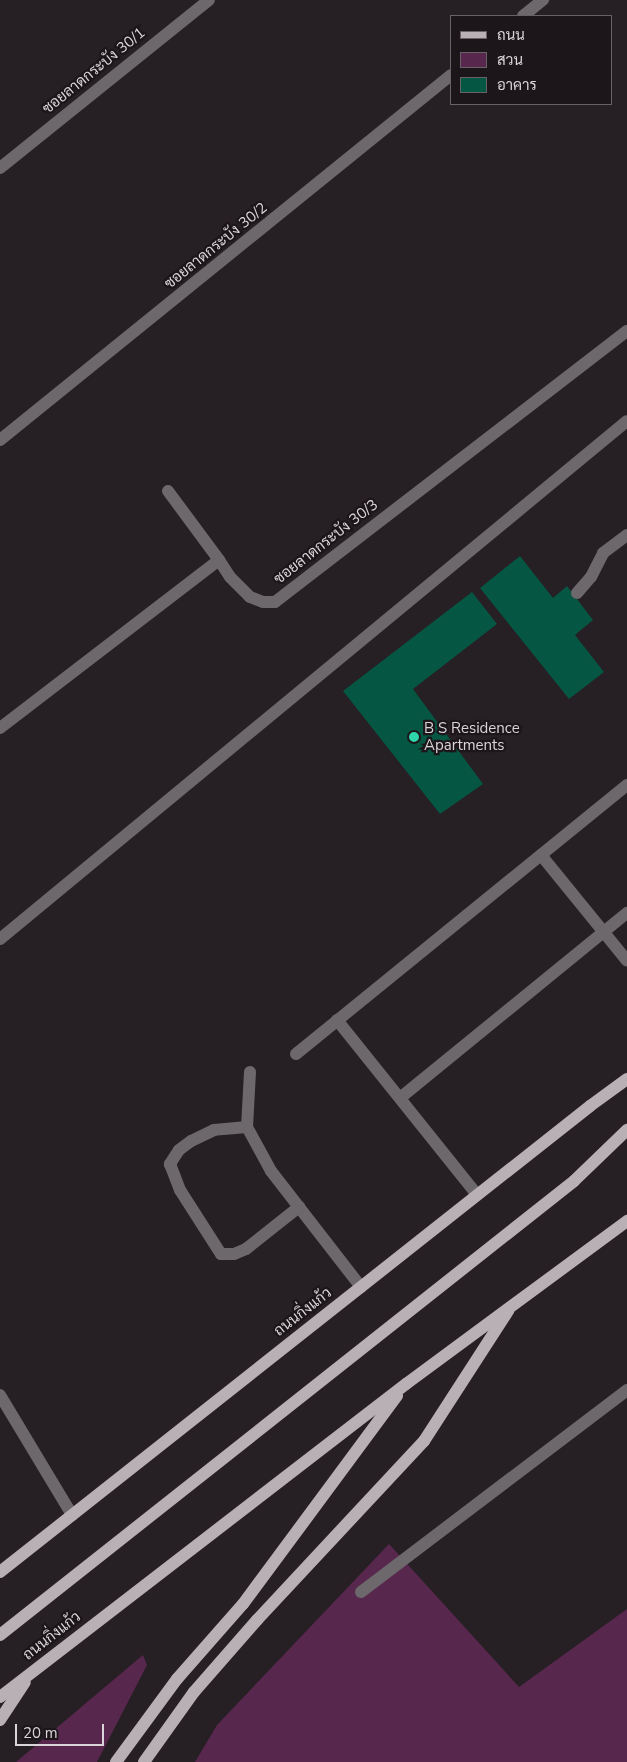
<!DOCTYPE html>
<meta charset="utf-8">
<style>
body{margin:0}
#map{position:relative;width:627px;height:1762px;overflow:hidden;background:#261f24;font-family:"Nunito Sans",Sarabun,sans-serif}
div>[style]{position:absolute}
.green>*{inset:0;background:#58274d}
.building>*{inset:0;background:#055642}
.minor>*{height:12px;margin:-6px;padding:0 6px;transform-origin:6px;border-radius:6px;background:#6c686b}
.major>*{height:12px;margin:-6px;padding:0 6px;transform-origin:6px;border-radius:6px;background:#b8b0b5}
.dots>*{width:14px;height:14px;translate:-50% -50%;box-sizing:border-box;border:2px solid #1c151a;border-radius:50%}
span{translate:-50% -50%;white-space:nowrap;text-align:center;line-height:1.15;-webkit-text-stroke:4.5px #1c151a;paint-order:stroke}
.street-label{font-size:15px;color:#dad5d9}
.poi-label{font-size:15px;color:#dad5d9}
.left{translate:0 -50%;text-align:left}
.legend{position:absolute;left:450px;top:15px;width:162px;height:90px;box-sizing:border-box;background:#1c151a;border:1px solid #686266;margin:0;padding:6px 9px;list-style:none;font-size:15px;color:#dad5d9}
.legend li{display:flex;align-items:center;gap:10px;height:25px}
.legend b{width:25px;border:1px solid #686266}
.scale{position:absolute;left:15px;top:1724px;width:89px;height:22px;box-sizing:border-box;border:2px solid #dad5d9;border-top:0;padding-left:6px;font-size:15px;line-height:18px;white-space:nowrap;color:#dad5d9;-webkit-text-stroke:4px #1c151a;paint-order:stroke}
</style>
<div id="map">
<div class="green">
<div style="clip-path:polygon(389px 1544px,519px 1687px,627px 1609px,627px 1762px,195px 1762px,217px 1725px)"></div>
<div style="clip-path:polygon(143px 1655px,147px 1665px,97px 1762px,16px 1762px)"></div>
</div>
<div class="building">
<div style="clip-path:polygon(520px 556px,553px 598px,567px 586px,593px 620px,575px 635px,604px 672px,569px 699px,480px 588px)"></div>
<div style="clip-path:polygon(472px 592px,497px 624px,413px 689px,483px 784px,440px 814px,343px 691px)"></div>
</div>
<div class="minor">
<div style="left:523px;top:16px;width:26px;rotate:-39deg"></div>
<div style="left:0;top:168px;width:268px;rotate:-38.8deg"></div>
<div style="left:0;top:440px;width:580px;rotate:-38.98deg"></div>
<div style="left:168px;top:491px;width:86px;rotate:53.5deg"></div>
<div style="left:577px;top:593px;width:21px;rotate:-49deg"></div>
<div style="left:591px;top:577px;width:27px;rotate:-63deg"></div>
<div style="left:603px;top:553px;width:30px;rotate:-37deg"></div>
<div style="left:0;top:728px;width:276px;rotate:-37.5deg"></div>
<div style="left:219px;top:560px;width:20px;rotate:57deg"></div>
<div style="left:230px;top:577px;width:28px;rotate:45deg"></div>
<div style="left:250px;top:597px;width:14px;rotate:21deg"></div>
<div style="left:263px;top:602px;width:12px"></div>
<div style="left:275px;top:602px;width:444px;rotate:-37.6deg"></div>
<div style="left:541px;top:855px;width:136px;rotate:50.9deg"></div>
<div style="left:0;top:939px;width:813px;rotate:-39.56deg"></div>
<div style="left:337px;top:1020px;width:224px;rotate:51.3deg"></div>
<div style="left:296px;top:1054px;width:427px;rotate:-39.1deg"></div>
<div style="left:250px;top:1072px;width:55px;rotate:93.1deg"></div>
<div style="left:247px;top:1127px;width:50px;rotate:61.4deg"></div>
<div style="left:271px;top:1171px;width:147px;rotate:52.2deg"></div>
<div style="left:400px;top:1098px;width:293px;rotate:-39.2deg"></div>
<div style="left:247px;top:1127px;width:33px;rotate:175deg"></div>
<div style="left:214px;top:1130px;width:25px;rotate:154deg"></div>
<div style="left:191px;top:1141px;width:15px;rotate:143deg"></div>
<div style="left:179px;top:1150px;width:17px;rotate:123deg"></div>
<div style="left:170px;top:1164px;width:28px;rotate:69deg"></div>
<div style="left:180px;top:1190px;width:76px;rotate:57.4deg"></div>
<div style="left:221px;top:1254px;width:13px"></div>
<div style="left:234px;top:1254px;width:13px;rotate:-23deg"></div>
<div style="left:246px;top:1249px;width:68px;rotate:-38.4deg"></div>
<div style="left:0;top:1395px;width:140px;rotate:59deg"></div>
<div style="left:361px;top:1592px;width:334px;rotate:-37.2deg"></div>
</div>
<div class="major">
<div style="left:0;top:1572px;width:752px;rotate:-38.3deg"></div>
<div style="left:590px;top:1106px;width:46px;rotate:-36.1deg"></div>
<div style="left:0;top:1635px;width:732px;rotate:-38.34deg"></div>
<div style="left:574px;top:1181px;width:74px;rotate:-43.9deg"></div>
<div style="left:0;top:1697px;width:513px;rotate:-37.63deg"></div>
<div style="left:406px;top:1384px;width:275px;rotate:-36.4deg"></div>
<div style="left:0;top:1720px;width:45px;rotate:-56.7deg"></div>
<div style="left:116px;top:1762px;width:103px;rotate:-53.7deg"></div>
<div style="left:177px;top:1679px;width:100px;rotate:-48.7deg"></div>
<div style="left:243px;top:1604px;width:259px;rotate:-53.5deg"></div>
<div style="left:144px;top:1762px;width:86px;rotate:-54.5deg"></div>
<div style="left:194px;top:1692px;width:96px;rotate:-48.8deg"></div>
<div style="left:257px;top:1620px;width:245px;rotate:-47deg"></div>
<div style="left:424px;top:1441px;width:155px;rotate:-57.1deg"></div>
</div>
<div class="dots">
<div style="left:414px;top:737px;background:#2ed4aa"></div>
</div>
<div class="street-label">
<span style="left:94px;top:71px;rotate:-39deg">ซอยลาดกระบัง 30/1</span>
<span style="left:216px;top:246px;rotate:-39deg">ซอยลาดกระบัง 30/2</span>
<span style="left:326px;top:542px;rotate:-38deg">ซอยลาดกระบัง 30/3</span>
<span style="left:303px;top:1312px;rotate:-38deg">ถนนกิ่งแก้ว</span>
<span style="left:52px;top:1636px;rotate:-38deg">ถนนกิ่งแก้ว</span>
</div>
<div class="poi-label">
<span class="left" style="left:424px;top:737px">B S Residence<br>Apartments</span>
</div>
<ul class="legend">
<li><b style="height:6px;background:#b8b0b5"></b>ถนน</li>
<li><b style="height:14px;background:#58274d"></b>สวน</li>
<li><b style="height:14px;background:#055642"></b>อาคาร</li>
</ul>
<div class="scale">20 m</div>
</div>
